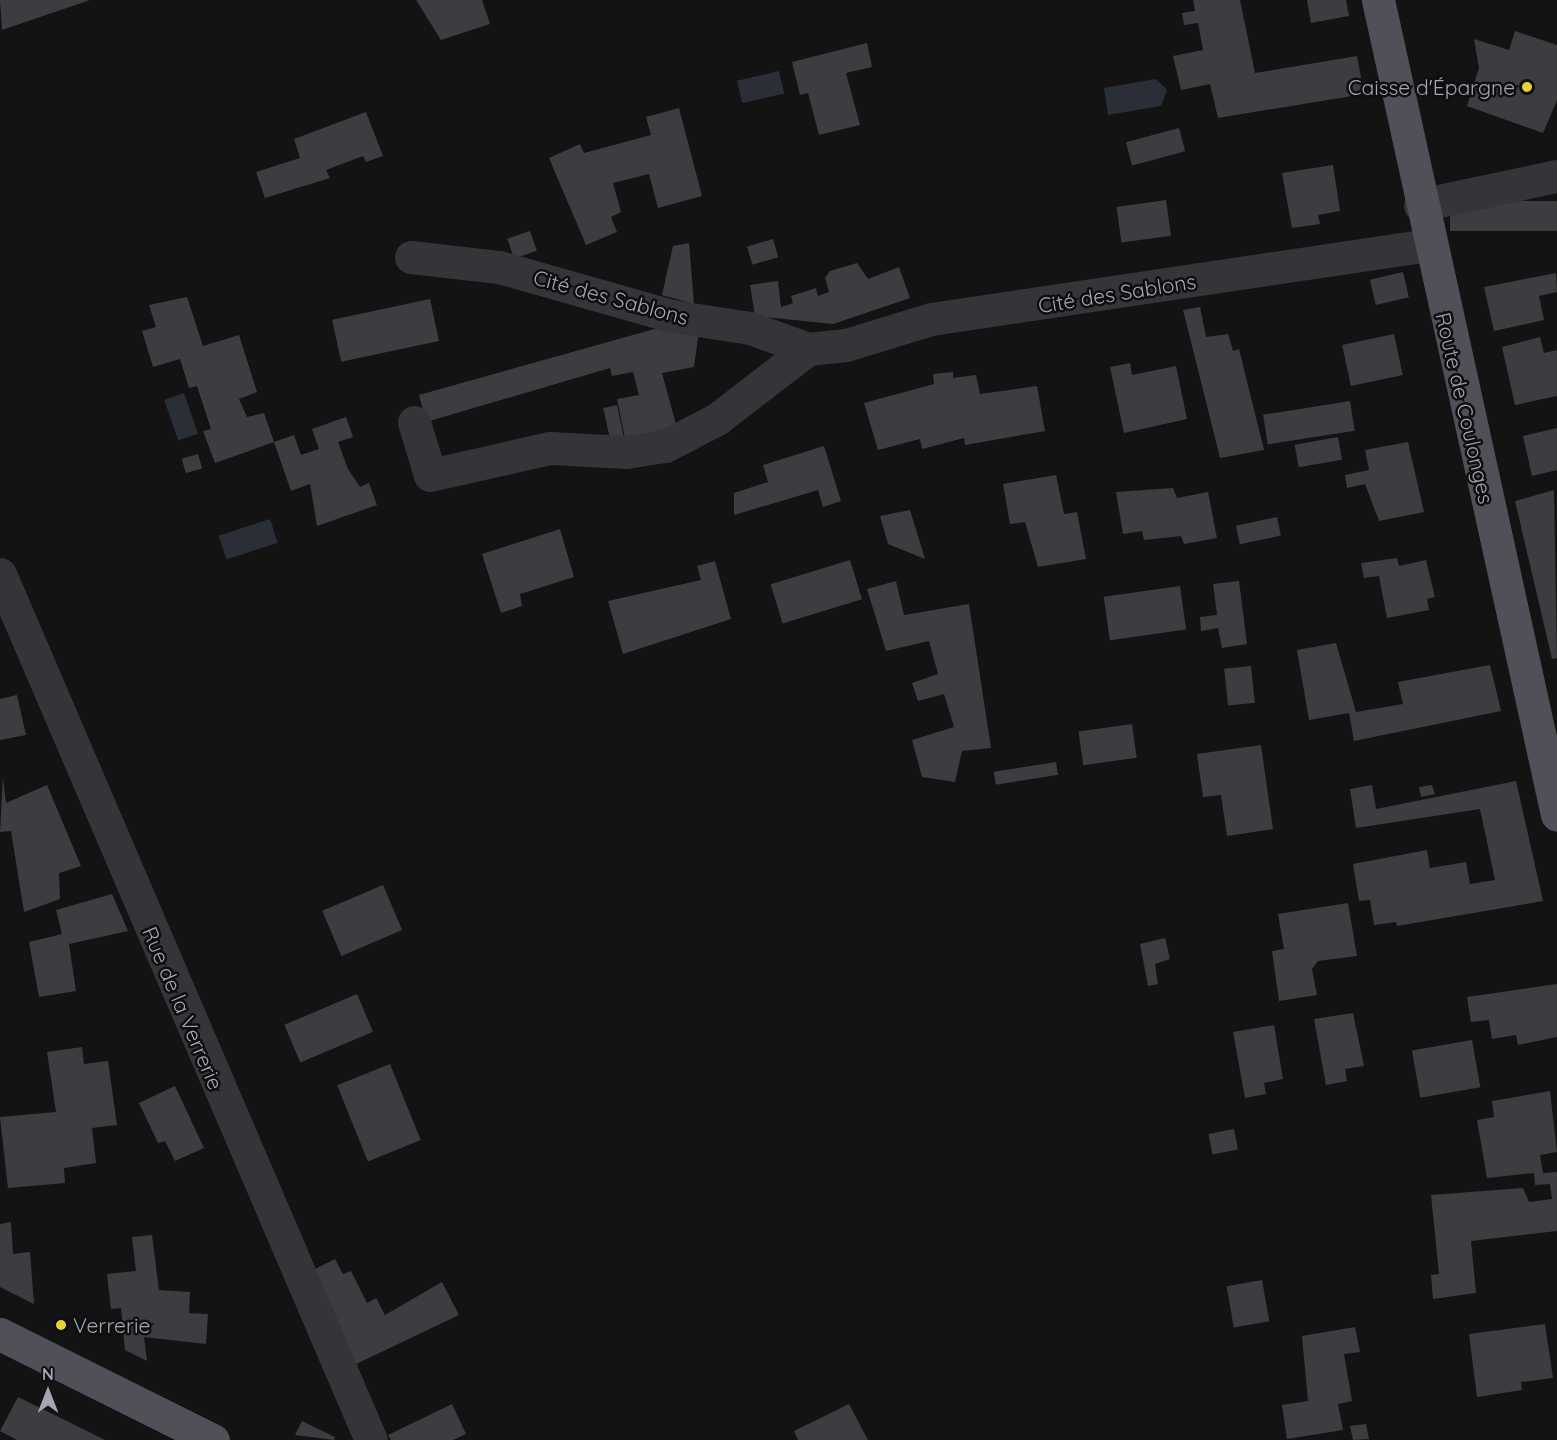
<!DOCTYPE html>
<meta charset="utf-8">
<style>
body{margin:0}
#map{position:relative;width:1557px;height:1440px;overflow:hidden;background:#131314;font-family:Quicksand,sans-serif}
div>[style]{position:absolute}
.water>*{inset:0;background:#2a2e37;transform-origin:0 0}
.building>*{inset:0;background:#3d3d41;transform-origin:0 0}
.minor>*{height:33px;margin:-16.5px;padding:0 16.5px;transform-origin:16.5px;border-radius:16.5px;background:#343439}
.major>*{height:33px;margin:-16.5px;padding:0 16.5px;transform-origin:16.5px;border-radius:16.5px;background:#505058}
.dots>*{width:16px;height:16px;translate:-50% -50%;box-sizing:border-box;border:3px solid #0e0e0f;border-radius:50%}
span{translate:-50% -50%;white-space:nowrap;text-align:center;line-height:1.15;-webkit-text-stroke:5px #0e0e0f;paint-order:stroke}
.poi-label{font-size:21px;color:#a5a6b4}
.right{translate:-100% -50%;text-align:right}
.left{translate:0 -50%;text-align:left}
.street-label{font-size:21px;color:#a5a6b4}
.north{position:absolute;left:18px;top:1362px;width:60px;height:60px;-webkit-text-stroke:4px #0e0e0f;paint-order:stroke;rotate:0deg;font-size:16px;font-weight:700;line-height:24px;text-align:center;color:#a5a6b4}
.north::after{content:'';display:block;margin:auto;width:21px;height:27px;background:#a5a6b4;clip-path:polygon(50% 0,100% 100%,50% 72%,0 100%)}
</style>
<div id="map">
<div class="water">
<div style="left:779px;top:71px;width:23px;height:43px;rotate:77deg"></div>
<div style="clip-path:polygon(1156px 79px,1167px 90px,1161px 106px,1108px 115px,1104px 88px)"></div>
<div style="left:184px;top:393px;width:43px;height:21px;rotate:71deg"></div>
<div style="left:270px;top:519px;width:25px;height:54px;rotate:72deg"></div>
</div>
<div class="building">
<div style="clip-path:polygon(0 0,90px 0,2px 30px)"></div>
<div style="clip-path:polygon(416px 0,482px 0,490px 24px,441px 40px)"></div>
<div style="clip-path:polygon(1193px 0,1240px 0,1255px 73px,1357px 56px,1364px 94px,1218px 118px,1210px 84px,1181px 90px,1173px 56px,1203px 50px,1198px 23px,1184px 25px,1182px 13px,1195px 11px)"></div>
<div style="clip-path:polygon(1307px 0,1346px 0,1349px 16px,1311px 23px)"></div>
<div style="clip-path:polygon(1515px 31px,1557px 45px,1557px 100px,1543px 133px,1467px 106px,1479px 68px,1474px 39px,1509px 50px)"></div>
<div style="clip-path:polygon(867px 43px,872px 67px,846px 73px,860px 125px,819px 135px,808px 93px,800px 95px,792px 62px)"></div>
<div style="clip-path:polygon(679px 108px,702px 196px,658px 208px,649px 174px,613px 183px,621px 212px,611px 217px,617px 232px,586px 245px,549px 158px,580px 144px,584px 153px,651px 135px,646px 117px)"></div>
<div style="clip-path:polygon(366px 112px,383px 156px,366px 162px,363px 156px,326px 170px,330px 178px,265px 198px,256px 172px,300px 158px,294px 139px)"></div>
<div style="left:1179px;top:128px;width:24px;height:55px;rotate:75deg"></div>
<div style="clip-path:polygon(1333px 165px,1340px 211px,1318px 215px,1320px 224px,1292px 228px,1282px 173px)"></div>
<div style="left:1166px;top:200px;width:36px;height:50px;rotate:82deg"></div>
<div style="left:1557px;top:201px;width:30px;height:107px;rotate:90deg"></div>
<div style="left:530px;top:231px;width:21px;height:24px;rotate:71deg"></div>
<div style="left:773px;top:239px;width:19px;height:27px;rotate:74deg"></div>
<div style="clip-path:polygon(689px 243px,694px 304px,662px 295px,673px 246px)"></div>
<div style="clip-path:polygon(857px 263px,868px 279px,899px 267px,910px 298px,833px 324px,755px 316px,750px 285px,778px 281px,781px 307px,793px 303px,791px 296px,816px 288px,818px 296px,829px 292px,825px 278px,830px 271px)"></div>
<div style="left:1403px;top:272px;width:26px;height:34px;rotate:77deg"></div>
<div style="clip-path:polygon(1556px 273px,1557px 292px,1539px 296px,1544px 320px,1494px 331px,1484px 287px)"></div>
<div style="clip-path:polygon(187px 297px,203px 346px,239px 335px,257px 392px,239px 399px,247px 417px,264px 413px,274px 442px,294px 435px,301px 455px,319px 449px,312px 429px,346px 417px,353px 437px,338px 442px,348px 469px,360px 487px,369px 483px,377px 505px,317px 526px,310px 484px,291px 491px,274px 442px,215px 463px,203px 431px,211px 429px,197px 386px,189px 388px,180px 359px,153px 367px,142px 331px,156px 327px,149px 305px)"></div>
<div style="left:430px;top:299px;width:43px;height:100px;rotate:78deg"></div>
<div style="clip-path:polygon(1200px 307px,1206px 337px,1228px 334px,1233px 351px,1239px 349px,1264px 450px,1220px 458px,1183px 310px)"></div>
<div style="clip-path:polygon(665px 326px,699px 331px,694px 367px,662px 373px,677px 428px,626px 443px,617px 399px,639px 395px,633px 372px,612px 376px,610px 368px,426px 422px,419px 395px)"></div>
<div style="left:1394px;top:334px;width:42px;height:53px;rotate:78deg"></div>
<div style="clip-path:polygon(1540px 337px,1544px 353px,1557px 350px,1557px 396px,1515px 405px,1502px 347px)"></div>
<div style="clip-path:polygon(1130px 363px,1132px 375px,1176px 366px,1187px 419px,1124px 433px,1110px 367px)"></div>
<div style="clip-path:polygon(953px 372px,953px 378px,976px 375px,980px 394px,1037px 386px,1045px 431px,965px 445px,964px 438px,922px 449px,920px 439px,878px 450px,864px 403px,934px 384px,933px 374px)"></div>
<div style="left:1350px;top:401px;width:30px;height:88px;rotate:81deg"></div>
<div style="left:617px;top:405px;width:40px;height:14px;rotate:78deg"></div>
<div style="clip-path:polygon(1557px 428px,1557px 470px,1532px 476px,1523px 436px)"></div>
<div style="left:1338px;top:437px;width:23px;height:44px;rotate:80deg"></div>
<div style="clip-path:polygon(1408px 442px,1424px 512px,1379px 521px,1365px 484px,1347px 488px,1345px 475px,1369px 470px,1365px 450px)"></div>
<div style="clip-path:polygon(824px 446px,841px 501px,823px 507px,818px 490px,734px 515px,734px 493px,768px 482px,763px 465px)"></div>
<div style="left:198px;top:454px;width:15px;height:17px;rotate:74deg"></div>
<div style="clip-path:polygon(1056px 475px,1064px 514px,1077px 512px,1086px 559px,1038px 567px,1025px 522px,1010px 524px,1003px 484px)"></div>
<div style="clip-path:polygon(1173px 488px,1177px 498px,1208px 492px,1217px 538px,1184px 544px,1181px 536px,1144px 540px,1142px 531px,1123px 534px,1116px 492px)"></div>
<div style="clip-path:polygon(1554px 490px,1557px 658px,1552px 659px,1515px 501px)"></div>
<div style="clip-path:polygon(910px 510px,925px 559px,888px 544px,880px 516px)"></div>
<div style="left:1277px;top:517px;width:19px;height:42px;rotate:78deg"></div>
<div style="clip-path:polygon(560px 529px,574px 577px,520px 594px,522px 606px,501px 613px,482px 554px)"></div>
<div style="clip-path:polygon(1397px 558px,1399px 566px,1426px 560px,1435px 597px,1427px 599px,1429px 610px,1387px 618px,1379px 576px,1364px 578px,1361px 563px)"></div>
<div style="left:850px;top:560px;width:41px;height:83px;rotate:73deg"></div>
<div style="clip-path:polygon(715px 561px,731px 619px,623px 654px,608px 601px,701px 580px,697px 566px)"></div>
<div style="clip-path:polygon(896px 581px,904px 615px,969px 604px,991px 748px,962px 751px,955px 782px,922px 777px,912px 740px,954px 727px,944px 694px,918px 701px,912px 683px,938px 674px,929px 641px,886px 651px,867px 589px)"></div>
<div style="clip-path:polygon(1239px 581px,1247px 644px,1222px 648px,1218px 628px,1201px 631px,1200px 617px,1217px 615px,1213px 584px)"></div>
<div style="left:1180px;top:586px;width:44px;height:77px;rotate:82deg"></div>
<div style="clip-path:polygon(1336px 643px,1356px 712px,1403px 704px,1398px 682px,1490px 665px,1501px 711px,1354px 741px,1349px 713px,1309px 720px,1297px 650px)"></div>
<div style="left:1251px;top:666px;width:37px;height:27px;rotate:84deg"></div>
<div style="clip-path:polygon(17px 695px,26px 735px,0 740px,0 699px)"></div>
<div style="left:1132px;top:724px;width:34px;height:54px;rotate:82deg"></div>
<div style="clip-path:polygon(1261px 745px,1273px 829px,1227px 836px,1221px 795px,1203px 797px,1197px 754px)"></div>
<div style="left:1056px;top:762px;width:13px;height:63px;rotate:81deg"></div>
<div style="clip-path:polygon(3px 777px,6px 803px,47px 785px,81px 866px,59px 873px,60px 899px,24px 912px,11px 831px,0 832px)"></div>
<div style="clip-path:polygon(1516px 781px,1543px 901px,1397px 926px,1396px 922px,1374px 925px,1370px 900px,1359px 901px,1353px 864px,1427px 850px,1430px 868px,1466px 862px,1470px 884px,1495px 880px,1480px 809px,1356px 828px,1350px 789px,1372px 785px,1376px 809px)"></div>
<div style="clip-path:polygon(1432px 785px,1435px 794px,1421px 797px,1419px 787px)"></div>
<div style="left:383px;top:885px;width:49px;height:66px;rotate:67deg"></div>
<div style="clip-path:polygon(112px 894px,128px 931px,69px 944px,76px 991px,39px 997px,29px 942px,62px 934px,56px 910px)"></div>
<div style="clip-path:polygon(1348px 903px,1357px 956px,1318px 961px,1312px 969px,1317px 995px,1279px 1001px,1272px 951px,1284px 949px,1278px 914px)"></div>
<div style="clip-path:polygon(1165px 938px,1170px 959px,1155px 964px,1158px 984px,1148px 986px,1140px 944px)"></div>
<div style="clip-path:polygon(1557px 984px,1557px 1037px,1518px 1045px,1516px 1035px,1492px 1039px,1489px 1020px,1471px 1022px,1467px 997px)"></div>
<div style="left:357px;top:994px;width:41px;height:79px;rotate:67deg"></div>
<div style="clip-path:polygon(1353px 1013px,1364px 1066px,1345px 1069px,1347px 1081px,1326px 1085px,1314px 1019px)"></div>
<div style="clip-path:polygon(1274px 1025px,1283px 1079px,1264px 1083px,1266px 1094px,1245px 1098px,1233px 1032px)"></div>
<div style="left:1472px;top:1040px;width:48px;height:61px;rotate:80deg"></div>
<div style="clip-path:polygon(82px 1047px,84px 1064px,108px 1061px,117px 1125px,92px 1128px,96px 1163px,64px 1168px,65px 1183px,8px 1188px,0 1117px,56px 1112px,47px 1052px)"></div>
<div style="left:390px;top:1064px;width:82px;height:57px;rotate:68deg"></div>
<div style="clip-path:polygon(175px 1086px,204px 1148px,175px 1161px,165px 1141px,158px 1143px,139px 1103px)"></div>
<div style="clip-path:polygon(1550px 1091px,1557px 1152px,1540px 1155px,1543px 1173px,1557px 1172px,1557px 1231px,1471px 1241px,1476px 1293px,1433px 1299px,1431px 1275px,1439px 1274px,1431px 1195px,1523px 1188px,1529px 1202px,1552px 1199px,1550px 1184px,1535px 1185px,1534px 1173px,1487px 1178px,1477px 1120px,1494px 1117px,1492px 1101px)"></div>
<div style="left:1234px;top:1129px;width:21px;height:26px;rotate:79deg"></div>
<div style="clip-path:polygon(11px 1222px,13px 1254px,30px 1252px,34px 1304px,0 1287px,0 1224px)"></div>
<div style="clip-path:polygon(152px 1235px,159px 1290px,190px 1292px,189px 1313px,208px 1314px,206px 1344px,144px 1337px,147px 1361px,125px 1350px,121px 1308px,111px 1309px,107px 1274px,136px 1271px,132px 1237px)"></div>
<div style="clip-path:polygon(335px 1259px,343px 1274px,351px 1271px,367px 1303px,376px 1298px,385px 1315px,442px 1282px,459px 1315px,354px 1365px,309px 1272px)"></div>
<div style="left:1262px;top:1280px;width:42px;height:36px;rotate:80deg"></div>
<div style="clip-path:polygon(1545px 1324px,1553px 1378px,1521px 1382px,1522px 1390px,1477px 1397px,1469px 1334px)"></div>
<div style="clip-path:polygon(1355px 1327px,1360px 1352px,1344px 1354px,1352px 1401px,1338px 1404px,1343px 1430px,1287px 1439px,1282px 1405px,1308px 1401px,1302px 1336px)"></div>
<div style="clip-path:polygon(18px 1397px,87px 1431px,105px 1440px,17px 1440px,0 1431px)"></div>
<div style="clip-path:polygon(452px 1404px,466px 1434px,453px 1440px,391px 1440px,388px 1435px)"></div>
<div style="clip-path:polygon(849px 1404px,868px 1440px,798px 1440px,794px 1431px)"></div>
<div style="clip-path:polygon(302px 1421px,335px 1437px,334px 1440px,295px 1435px)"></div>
<div style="clip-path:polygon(1366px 1424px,1369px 1439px,1353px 1440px,1350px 1426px)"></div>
</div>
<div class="minor">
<div style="left:1420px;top:205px;width:140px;rotate:-12deg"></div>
<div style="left:411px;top:257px;width:89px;rotate:6.5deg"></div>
<div style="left:499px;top:267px;width:180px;rotate:15.8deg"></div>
<div style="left:672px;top:316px;width:79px;rotate:8.7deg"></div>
<div style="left:750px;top:328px;width:62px;rotate:19.9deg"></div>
<div style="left:808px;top:349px;width:38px;rotate:-6deg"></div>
<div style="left:846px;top:345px;width:89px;rotate:-17deg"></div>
<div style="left:931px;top:319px;width:502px;rotate:-8.47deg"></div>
<div style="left:414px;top:422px;width:55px;rotate:73.2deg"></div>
<div style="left:430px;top:475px;width:123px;rotate:-12.7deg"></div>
<div style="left:550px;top:448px;width:76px;rotate:3deg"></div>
<div style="left:626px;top:452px;width:39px;rotate:-9deg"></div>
<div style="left:665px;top:446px;width:59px;rotate:-27.4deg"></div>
<div style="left:717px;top:419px;width:115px;rotate:-37.6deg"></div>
<div style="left:0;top:574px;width:942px;rotate:66.81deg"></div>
</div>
<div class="major">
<div style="left:1378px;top:0;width:834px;rotate:77.61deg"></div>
<div style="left:0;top:1334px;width:238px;rotate:26.5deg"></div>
</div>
<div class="dots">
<div style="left:1527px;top:87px;background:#e7d238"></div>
<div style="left:61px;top:1325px;background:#e7d238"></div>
</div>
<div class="poi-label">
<span class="right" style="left:1515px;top:87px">Caisse d'Épargne</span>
<span class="left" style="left:73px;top:1325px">Verrerie</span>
</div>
<div class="street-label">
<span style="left:1117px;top:293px;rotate:-9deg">Cité des Sablons</span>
<span style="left:611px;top:297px;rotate:15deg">Cité des Sablons</span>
<span style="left:1465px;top:408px;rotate:77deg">Route de Coulonges</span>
<span style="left:183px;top:1008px;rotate:67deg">Rue de la Verrerie</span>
</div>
<div class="north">N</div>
</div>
